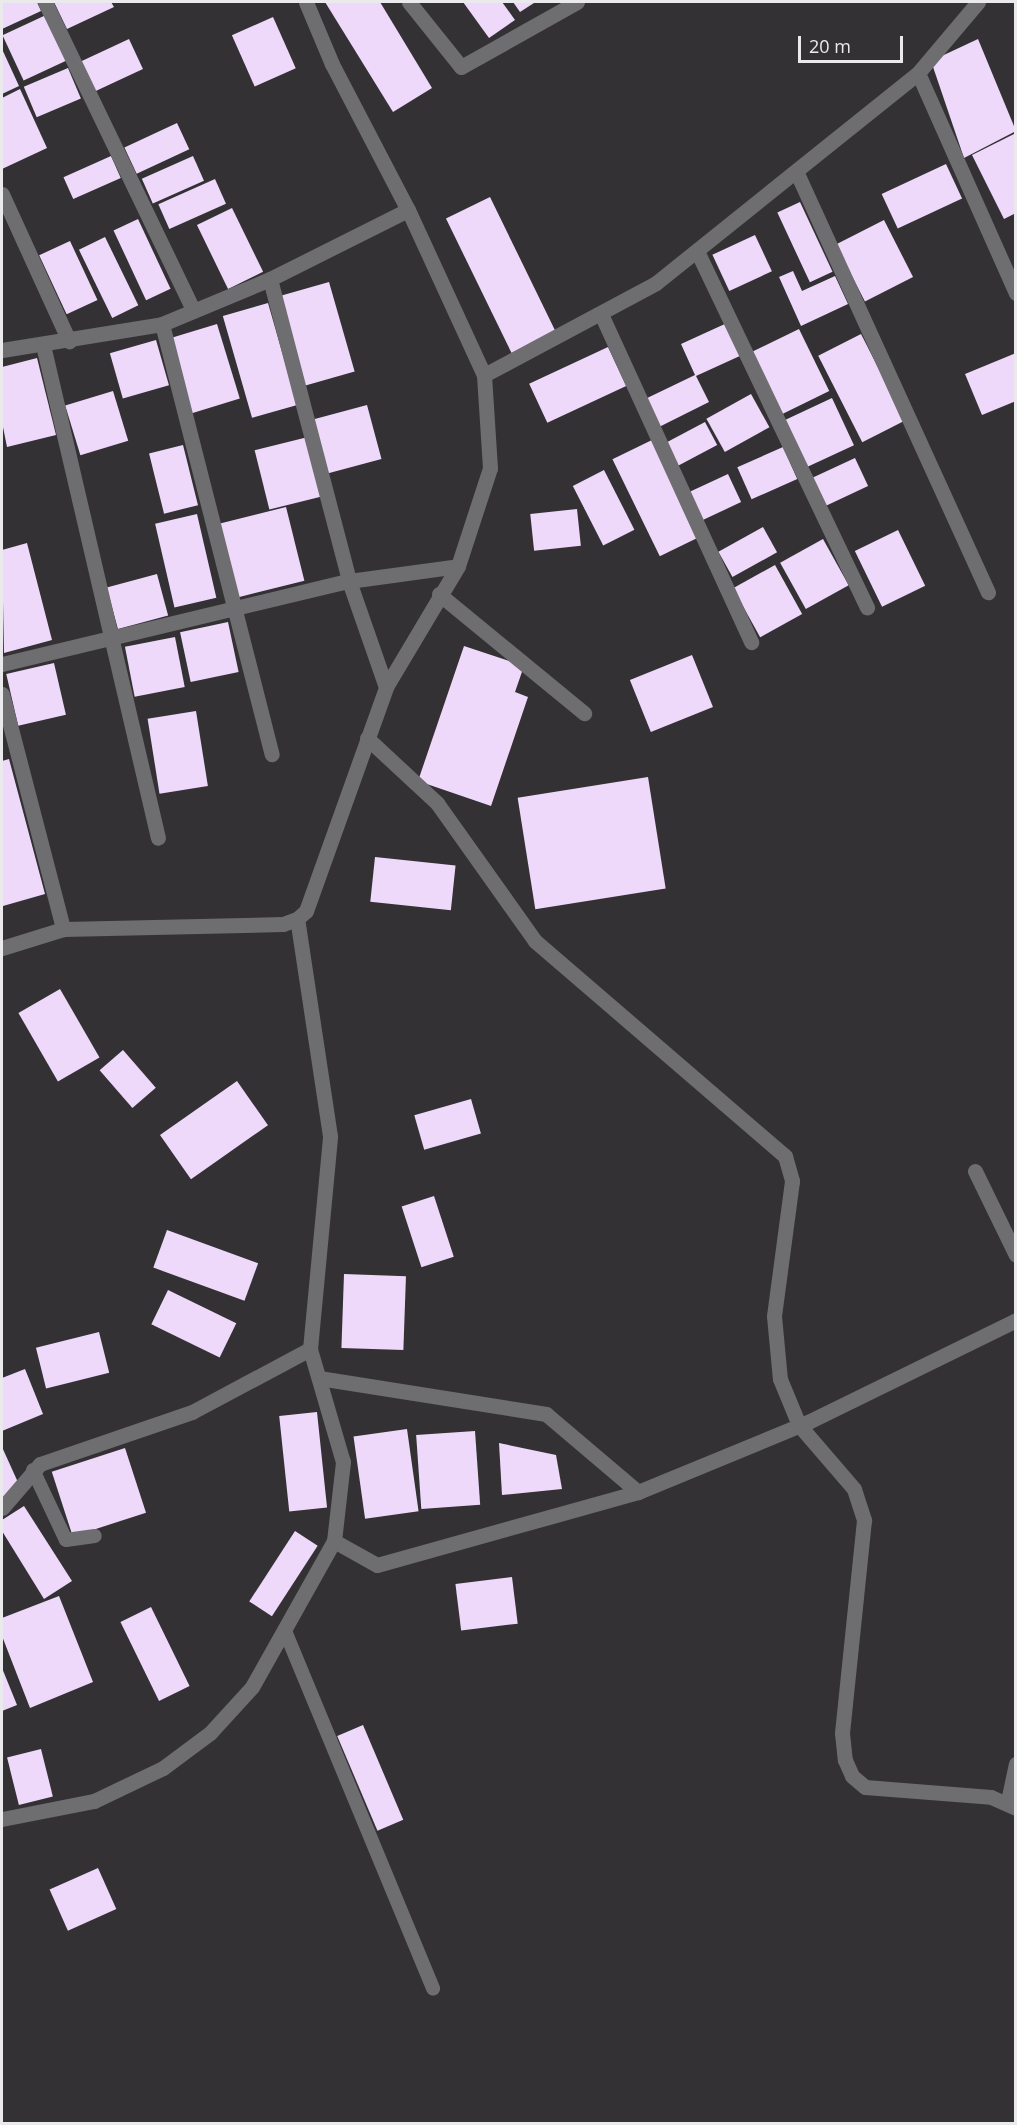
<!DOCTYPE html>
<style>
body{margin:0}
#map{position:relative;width:1017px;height:2125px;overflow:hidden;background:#333134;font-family:"Open Sans",sans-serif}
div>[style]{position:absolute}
.building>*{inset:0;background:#eed9fb;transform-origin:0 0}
.service>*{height:14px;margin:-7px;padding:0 7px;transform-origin:7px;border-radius:7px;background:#6e6d6f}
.minor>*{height:15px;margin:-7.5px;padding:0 7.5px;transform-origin:7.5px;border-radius:7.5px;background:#6e6d6f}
.tertiary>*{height:15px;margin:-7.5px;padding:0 7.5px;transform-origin:7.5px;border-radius:7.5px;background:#6e6d6f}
span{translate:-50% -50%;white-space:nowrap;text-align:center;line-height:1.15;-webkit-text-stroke:6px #333134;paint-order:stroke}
.frame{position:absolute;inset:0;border:3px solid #eae9eb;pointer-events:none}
.scale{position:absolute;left:798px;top:36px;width:105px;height:27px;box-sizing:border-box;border:3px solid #eae9eb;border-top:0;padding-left:8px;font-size:18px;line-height:21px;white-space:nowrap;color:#eae9eb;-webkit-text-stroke:4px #333134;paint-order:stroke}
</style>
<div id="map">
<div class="building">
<div style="clip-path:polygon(2px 2px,37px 2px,41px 11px,2px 29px)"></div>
<div style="clip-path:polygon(54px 2px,111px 2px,114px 7px,67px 29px)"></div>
<div style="clip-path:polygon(325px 2px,380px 2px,432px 88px,393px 112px)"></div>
<div style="clip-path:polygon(463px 2px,502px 2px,515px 20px,489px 38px)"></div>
<div style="clip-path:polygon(513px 2px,532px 2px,534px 3px,520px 12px)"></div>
<div style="left:46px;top:15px;width:50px;height:48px;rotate:65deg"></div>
<div style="left:273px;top:17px;width:56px;height:45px;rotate:66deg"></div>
<div style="left:129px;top:39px;width:33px;height:55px;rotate:65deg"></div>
<div style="clip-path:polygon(978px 39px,1016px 131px,964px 158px,931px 61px)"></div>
<div style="clip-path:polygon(2px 49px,19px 86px,2px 94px)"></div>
<div style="left:68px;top:68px;width:33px;height:48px;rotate:67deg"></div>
<div style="clip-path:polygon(20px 89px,47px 148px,2px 169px,2px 98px)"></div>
<div style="left:177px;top:123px;width:29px;height:58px;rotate:65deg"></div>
<div style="clip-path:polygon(1016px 133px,1016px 213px,1004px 219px,972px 155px)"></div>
<div style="left:111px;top:156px;width:24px;height:52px;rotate:66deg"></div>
<div style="left:193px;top:156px;width:27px;height:56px;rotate:66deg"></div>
<div style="left:946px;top:164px;width:38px;height:71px;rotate:65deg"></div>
<div style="left:215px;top:179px;width:27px;height:62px;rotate:66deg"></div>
<div style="left:490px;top:197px;width:151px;height:49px;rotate:64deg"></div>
<div style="left:800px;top:202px;width:77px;height:25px;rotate:65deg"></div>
<div style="left:232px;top:208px;width:71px;height:39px;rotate:64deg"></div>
<div style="left:138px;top:219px;width:77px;height:27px;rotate:65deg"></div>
<div style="left:884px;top:220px;width:64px;height:54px;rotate:63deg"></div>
<div style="left:755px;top:235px;width:40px;height:47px;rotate:65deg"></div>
<div style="left:105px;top:237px;width:76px;height:29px;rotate:64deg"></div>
<div style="left:70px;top:241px;width:65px;height:34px;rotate:65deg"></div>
<div style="clip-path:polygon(793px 271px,802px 291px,835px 276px,848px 304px,801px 326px,779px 277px)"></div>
<div style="left:329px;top:282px;width:93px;height:52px;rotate:74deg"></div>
<div style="left:268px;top:303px;width:106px;height:47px;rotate:74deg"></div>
<div style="clip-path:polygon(727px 323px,742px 355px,696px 376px,709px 402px,657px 428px,643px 400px,695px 375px,681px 344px)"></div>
<div style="left:217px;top:324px;width:78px;height:50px;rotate:73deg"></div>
<div style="left:799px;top:329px;width:69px;height:55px;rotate:64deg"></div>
<div style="left:861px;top:334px;width:97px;height:48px;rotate:63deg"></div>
<div style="left:156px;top:340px;width:47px;height:48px;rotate:74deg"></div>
<div style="left:608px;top:347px;width:43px;height:87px;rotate:65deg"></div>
<div style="clip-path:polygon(1016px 353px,1016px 401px,982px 415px,965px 374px)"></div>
<div style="clip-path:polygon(37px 358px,56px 435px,7px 447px,2px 422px,2px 367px)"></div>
<div style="left:113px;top:391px;width:52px;height:50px;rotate:73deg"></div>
<div style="left:751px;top:394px;width:38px;height:51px;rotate:61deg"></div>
<div style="left:832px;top:398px;width:52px;height:53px;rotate:65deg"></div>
<div style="left:367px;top:405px;width:56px;height:55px;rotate:75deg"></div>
<div style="left:705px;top:422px;width:26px;height:47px;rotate:62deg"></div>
<div style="left:308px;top:437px;width:61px;height:55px;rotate:76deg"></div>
<div style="left:652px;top:440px;width:108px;height:44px;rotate:64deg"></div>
<div style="left:183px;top:445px;width:62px;height:35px;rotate:76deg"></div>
<div style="left:783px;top:447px;width:35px;height:50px;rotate:66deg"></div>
<div style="left:855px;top:458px;width:31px;height:47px;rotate:65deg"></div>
<div style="left:604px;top:470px;width:67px;height:35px;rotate:63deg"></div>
<div style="left:728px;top:474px;width:31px;height:44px;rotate:65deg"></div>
<div style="left:286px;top:507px;width:76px;height:69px;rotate:76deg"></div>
<div style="left:577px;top:509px;width:37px;height:47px;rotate:84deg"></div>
<div style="left:197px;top:514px;width:86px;height:43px;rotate:77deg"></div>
<div style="left:763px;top:527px;width:29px;height:51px;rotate:61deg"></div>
<div style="left:898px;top:530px;width:62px;height:48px;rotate:64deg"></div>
<div style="left:823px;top:539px;width:53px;height:49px;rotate:61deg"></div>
<div style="clip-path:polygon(27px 543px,52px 640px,4px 653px,2px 550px)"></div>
<div style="left:775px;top:565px;width:56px;height:48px;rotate:61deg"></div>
<div style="left:157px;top:574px;width:43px;height:52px;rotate:75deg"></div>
<div style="left:228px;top:622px;width:51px;height:49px;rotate:78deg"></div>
<div style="left:175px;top:637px;width:51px;height:51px;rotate:79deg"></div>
<div style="clip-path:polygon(464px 646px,524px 666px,515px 692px,528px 697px,491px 806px,418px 781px)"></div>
<div style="left:692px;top:655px;width:56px;height:67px;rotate:68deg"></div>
<div style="left:54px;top:663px;width:53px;height:49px;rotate:77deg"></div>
<div style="left:196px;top:711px;width:76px;height:49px;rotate:81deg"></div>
<div style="clip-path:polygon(9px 759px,45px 894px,3px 906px,2px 761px)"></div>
<div style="left:648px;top:777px;width:113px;height:132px;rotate:81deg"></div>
<div style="left:375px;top:857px;width:81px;height:45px;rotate:6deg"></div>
<div style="left:60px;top:989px;width:79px;height:48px;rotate:60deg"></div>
<div style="left:123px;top:1050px;width:50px;height:31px;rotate:49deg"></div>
<div style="left:237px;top:1081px;width:54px;height:94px;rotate:55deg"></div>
<div style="left:471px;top:1099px;width:36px;height:59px;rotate:74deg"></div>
<div style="left:434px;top:1196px;width:64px;height:34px;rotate:72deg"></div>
<div style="left:167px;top:1230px;width:97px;height:40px;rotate:20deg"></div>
<div style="left:344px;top:1274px;width:62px;height:74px;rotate:2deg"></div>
<div style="left:168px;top:1290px;width:76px;height:38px;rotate:26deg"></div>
<div style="left:99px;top:1332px;width:42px;height:65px;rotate:76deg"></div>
<div style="clip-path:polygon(25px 1369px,43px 1414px,2px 1431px,2px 1378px)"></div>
<div style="left:317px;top:1412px;width:96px;height:38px;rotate:84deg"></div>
<div style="left:407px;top:1429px;width:83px;height:54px;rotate:82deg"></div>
<div style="left:475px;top:1431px;width:74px;height:59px;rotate:86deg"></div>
<div style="clip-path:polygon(499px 1443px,556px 1455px,562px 1489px,502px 1495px)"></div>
<div style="clip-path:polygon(2px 1447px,21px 1489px,2px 1498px)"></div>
<div style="left:125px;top:1448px;width:68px;height:77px;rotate:72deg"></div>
<div style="clip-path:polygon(24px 1506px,72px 1581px,44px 1599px,2px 1531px,2px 1520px)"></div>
<div style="left:295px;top:1531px;width:27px;height:84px;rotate:33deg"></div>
<div style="left:512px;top:1577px;width:47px;height:57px;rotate:83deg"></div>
<div style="clip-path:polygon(59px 1596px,93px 1682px,30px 1708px,2px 1636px,2px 1618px)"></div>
<div style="left:151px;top:1607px;width:88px;height:34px;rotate:64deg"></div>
<div style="clip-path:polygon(2px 1668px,17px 1705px,2px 1711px)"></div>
<div style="left:363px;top:1725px;width:103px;height:28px;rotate:67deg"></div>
<div style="left:41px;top:1749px;width:49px;height:35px;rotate:76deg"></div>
<div style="left:98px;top:1868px;width:45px;height:53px;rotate:66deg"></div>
</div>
<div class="service">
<div style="left:33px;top:1470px;width:77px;rotate:64.8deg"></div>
<div style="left:66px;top:1540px;width:29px;rotate:-8deg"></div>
<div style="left:285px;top:1631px;width:387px;rotate:67.5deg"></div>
</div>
<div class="minor">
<div style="left:45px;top:2px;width:342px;rotate:64.3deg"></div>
<div style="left:409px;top:2px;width:83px;rotate:51.3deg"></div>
<div style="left:461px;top:67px;width:133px;rotate:-29.3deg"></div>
<div style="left:918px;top:73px;width:241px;rotate:66deg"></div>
<div style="left:796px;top:171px;width:463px;rotate:65.5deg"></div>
<div style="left:2px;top:194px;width:162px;rotate:65.5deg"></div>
<div style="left:697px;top:251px;width:395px;rotate:64.5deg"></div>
<div style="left:270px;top:279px;width:312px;rotate:75.3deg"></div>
<div style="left:349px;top:581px;width:112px;rotate:70.8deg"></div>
<div style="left:601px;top:314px;width:361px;rotate:65.4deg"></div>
<div style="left:162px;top:324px;width:444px;rotate:75.7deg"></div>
<div style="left:43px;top:345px;width:506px;rotate:76.87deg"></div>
<div style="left:2px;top:350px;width:162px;rotate:-9.2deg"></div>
<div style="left:162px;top:324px;width:117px;rotate:-22.6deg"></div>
<div style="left:270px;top:279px;width:154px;rotate:-26.6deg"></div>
<div style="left:484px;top:375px;width:195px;rotate:-28.1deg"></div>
<div style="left:656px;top:283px;width:336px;rotate:-38.7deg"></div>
<div style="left:918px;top:73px;width:93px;rotate:-49.8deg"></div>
<div style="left:439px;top:594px;width:188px;rotate:39.4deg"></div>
<div style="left:2px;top:664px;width:357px;rotate:-13.5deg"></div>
<div style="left:349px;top:581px;width:110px;rotate:-7.8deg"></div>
<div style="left:2px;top:694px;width:243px;rotate:75.4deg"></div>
<div style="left:367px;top:738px;width:96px;rotate:42.9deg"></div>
<div style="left:437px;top:803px;width:169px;rotate:54.6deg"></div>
<div style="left:535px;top:941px;width:330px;rotate:40.7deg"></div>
<div style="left:785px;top:1156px;width:26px;rotate:74deg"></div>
<div style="left:792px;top:1181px;width:136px;rotate:97.6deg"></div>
<div style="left:774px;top:1316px;width:63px;rotate:84.6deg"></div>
<div style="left:780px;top:1379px;width:50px;rotate:67.6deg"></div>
<div style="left:799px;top:1425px;width:84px;rotate:49.3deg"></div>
<div style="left:854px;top:1489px;width:33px;rotate:72deg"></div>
<div style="left:864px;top:1520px;width:214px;rotate:95.9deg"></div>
<div style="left:842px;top:1733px;width:27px;rotate:84deg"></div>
<div style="left:845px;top:1760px;width:17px;rotate:66deg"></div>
<div style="left:852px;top:1776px;width:17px;rotate:40deg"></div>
<div style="left:865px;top:1787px;width:126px;rotate:4.5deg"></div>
<div style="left:991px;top:1797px;width:27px;rotate:24deg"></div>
<div style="left:975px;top:1171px;width:93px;rotate:64deg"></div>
<div style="left:319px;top:1378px;width:230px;rotate:9deg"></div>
<div style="left:546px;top:1414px;width:121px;rotate:40.3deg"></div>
<div style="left:2px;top:1508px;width:58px;rotate:-49.2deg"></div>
<div style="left:40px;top:1464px;width:161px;rotate:-18.9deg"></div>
<div style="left:192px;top:1412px;width:134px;rotate:-28.1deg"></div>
<div style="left:310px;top:1349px;width:214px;rotate:-84.6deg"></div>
<div style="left:330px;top:1136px;width:219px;rotate:-98.6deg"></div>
<div style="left:334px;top:1541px;width:49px;rotate:29.2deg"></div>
<div style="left:377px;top:1565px;width:271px;rotate:-15.6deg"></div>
<div style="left:638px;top:1492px;width:184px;rotate:-22.4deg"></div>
<div style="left:808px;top:1422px;width:232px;rotate:-26.1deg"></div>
<div style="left:1008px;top:1801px;width:38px;rotate:-78deg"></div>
<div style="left:2px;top:1819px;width:94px;rotate:-11.1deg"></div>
<div style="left:94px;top:1801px;width:76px;rotate:-25.6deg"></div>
<div style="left:163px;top:1768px;width:59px;rotate:-36.7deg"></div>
<div style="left:210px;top:1733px;width:62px;rotate:-47.6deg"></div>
<div style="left:252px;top:1687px;width:167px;rotate:-60.7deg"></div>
<div style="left:334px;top:1541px;width:80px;rotate:-83.5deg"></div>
<div style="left:343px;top:1462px;width:118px;rotate:-106.3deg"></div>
</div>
<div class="tertiary">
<div style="left:2px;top:948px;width:64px;rotate:-17.3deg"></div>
<div style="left:63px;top:929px;width:220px;rotate:-1.3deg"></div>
<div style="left:283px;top:924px;width:15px;rotate:-20deg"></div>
<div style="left:297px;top:919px;width:12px;rotate:-42deg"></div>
<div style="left:306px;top:911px;width:238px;rotate:-70.3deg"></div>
<div style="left:386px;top:687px;width:141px;rotate:-59.2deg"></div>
<div style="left:458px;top:566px;width:103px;rotate:-71.9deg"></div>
<div style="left:490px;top:468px;width:93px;rotate:-93.7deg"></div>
<div style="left:484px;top:375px;width:182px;rotate:-114.7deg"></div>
<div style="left:408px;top:210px;width:165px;rotate:-117.5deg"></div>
<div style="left:332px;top:64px;width:67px;rotate:-112.8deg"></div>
</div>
<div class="frame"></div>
<div class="scale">20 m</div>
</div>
